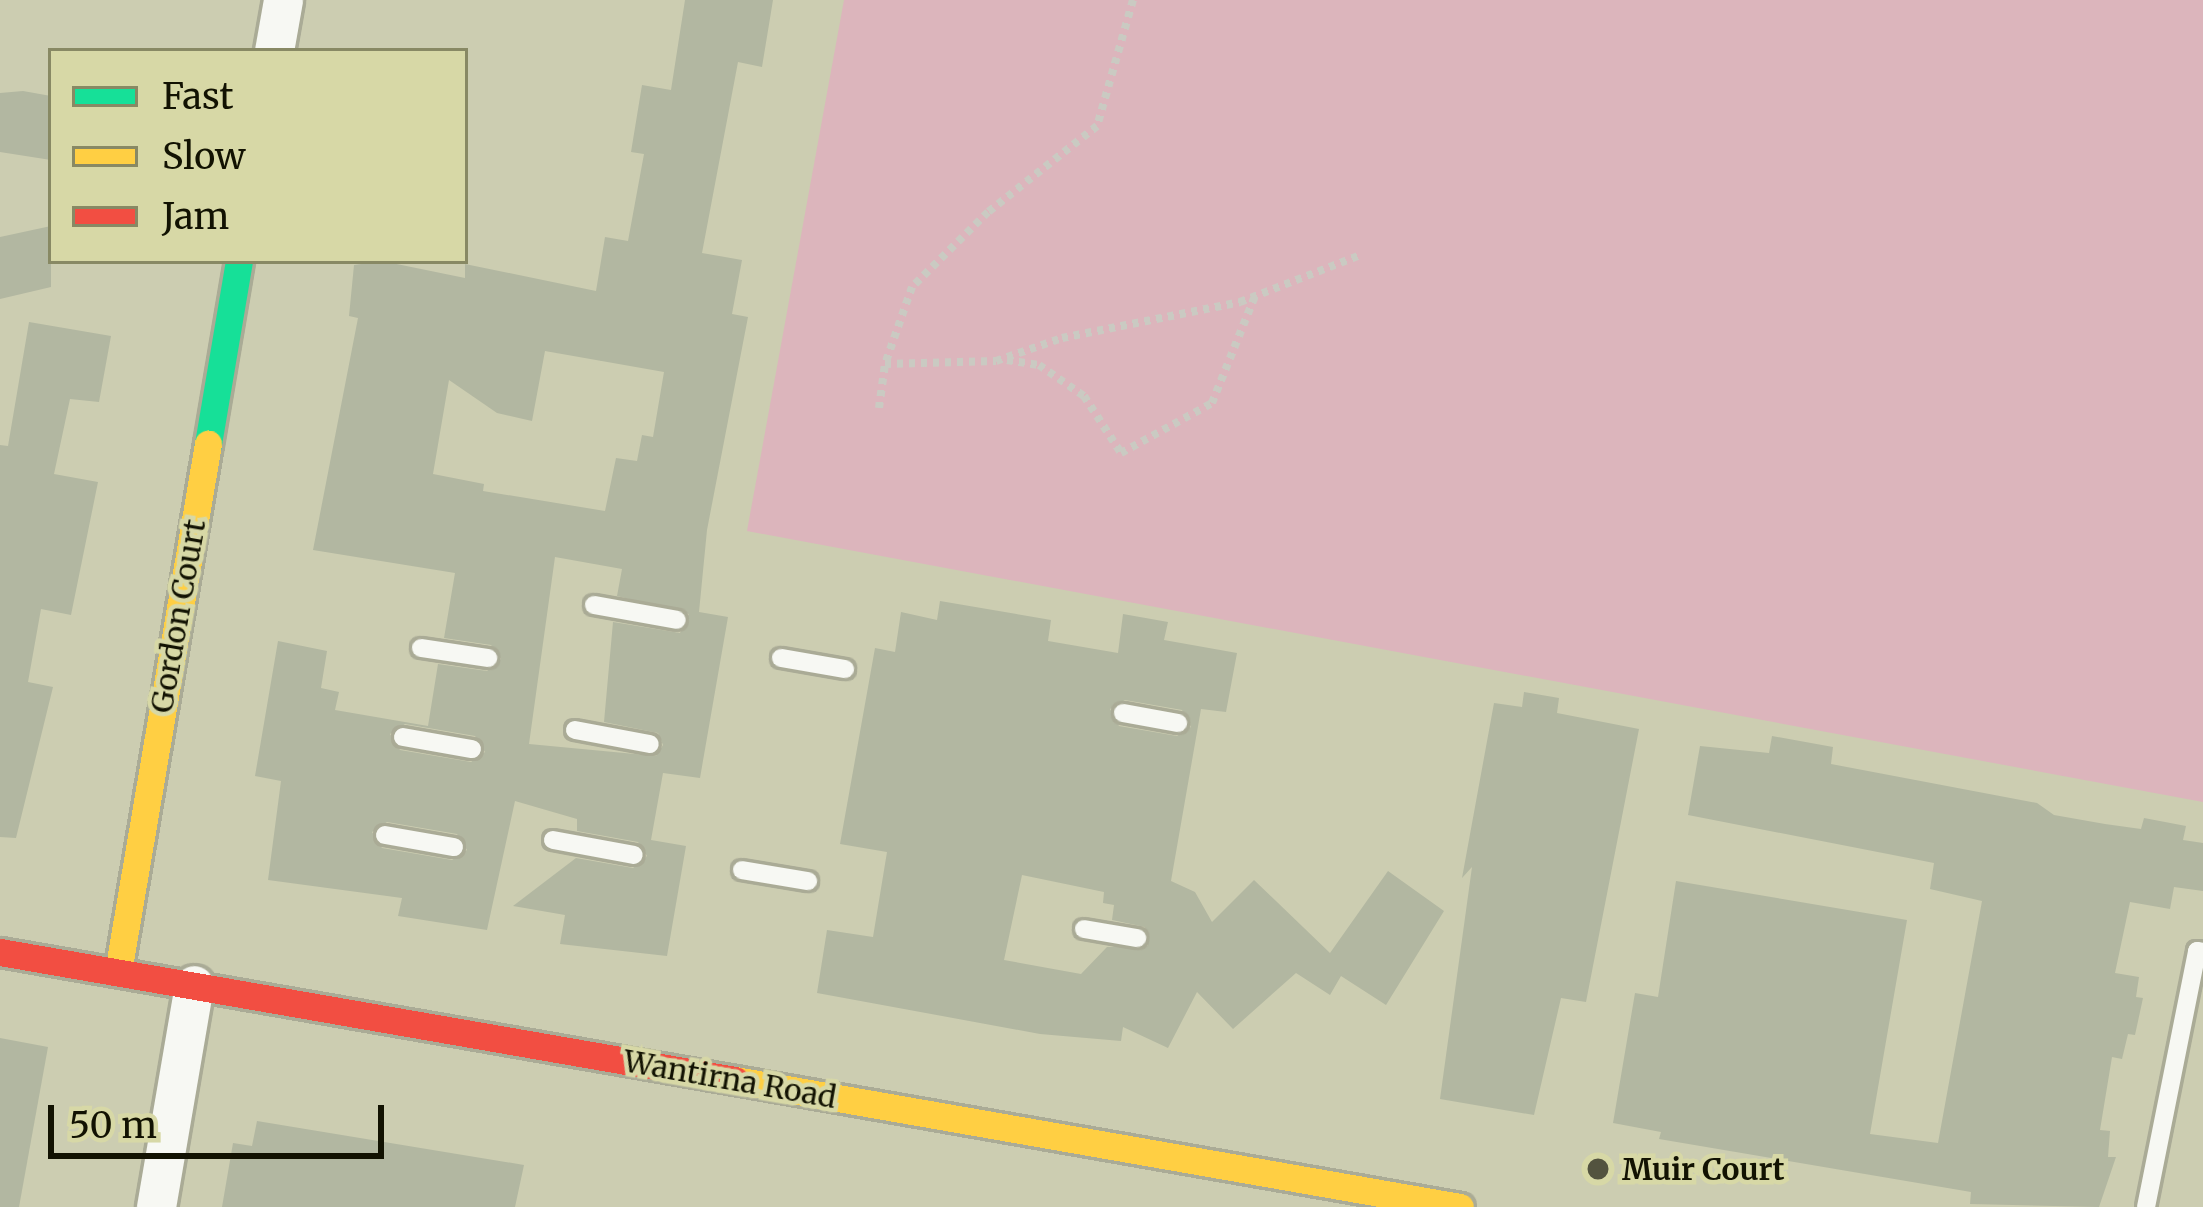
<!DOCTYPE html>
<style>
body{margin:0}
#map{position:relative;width:2203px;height:1207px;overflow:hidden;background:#cccdb1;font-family:Merriweather,serif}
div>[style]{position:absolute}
.green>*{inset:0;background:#dcb5bc}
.building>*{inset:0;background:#b2b7a1}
.path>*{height:8px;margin-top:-4px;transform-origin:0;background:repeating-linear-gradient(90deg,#cacac2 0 6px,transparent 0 12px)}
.roads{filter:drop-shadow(3px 0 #aaab96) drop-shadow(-3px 0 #aaab96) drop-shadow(0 3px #aaab96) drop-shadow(0 -3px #aaab96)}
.lane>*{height:18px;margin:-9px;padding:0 9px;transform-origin:9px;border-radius:9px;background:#f7f8f3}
.street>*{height:39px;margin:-19.5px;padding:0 19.5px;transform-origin:19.5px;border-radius:19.5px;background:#f7f8f3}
.fast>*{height:27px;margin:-13.5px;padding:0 13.5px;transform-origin:13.5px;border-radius:13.5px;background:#16e098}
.slow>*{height:27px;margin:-13.5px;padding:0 13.5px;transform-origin:13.5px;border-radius:13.5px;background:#ffcf43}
.jam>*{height:27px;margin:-13.5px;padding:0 13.5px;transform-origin:13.5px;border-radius:13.5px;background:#f24e42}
.dots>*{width:33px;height:33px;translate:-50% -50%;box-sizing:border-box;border:6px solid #d7d8a6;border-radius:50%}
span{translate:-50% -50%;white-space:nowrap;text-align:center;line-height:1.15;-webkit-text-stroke:9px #d7d8a6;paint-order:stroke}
.street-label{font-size:30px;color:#121202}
.poi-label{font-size:30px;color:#121202;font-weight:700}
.left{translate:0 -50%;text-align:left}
.legend{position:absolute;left:48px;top:48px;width:420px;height:216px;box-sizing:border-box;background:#d7d8a6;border:3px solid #888964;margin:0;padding:15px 21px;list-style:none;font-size:36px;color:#121202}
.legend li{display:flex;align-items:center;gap:24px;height:60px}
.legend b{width:60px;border:3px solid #888964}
.scale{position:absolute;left:48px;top:1105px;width:336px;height:54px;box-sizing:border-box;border:6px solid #121202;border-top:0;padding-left:15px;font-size:36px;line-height:42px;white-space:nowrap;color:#121202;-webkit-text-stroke:9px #d7d8a6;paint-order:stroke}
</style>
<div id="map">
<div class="green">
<div style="clip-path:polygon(844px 0,2203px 0,2203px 802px,747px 531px)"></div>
</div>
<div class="building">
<div style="clip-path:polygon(evenodd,685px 0,773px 0,762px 67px,738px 62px,702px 253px,742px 260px,732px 314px,748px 317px,707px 530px,699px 612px,728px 617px,700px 778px,663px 773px,651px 840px,686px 846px,667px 956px,560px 944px,565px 915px,513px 906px,576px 858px,633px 868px,647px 856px,638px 842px,577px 831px,577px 819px,515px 801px,487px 930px,398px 916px,402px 898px,268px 880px,281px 781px,255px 776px,278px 641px,327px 651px,321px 688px,339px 692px,335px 710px,428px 726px,438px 664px,487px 671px,501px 659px,491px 645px,444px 638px,455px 573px,313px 550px,358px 318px,349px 316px,354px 265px,382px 261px,465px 278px,465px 264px,596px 291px,605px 237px,628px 241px,644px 154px,631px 152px,642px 85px,671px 90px,685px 0,545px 351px,664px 372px,653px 437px,642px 435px,637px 461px,616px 458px,605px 511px,483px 491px,484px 484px,433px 474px,449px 380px,497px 413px,532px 421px,545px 351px,685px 0,555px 557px,622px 569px,617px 596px,689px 614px,680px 633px,613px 622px,604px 722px,658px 733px,663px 745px,656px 756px,529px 744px,555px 557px,685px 0,405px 724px,475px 736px,485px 752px,471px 762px,400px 750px,390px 734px,405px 724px,685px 0,387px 822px,457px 834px,467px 850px,452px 860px,382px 848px,372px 832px,387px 822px)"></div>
<div style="clip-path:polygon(23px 91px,51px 96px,51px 160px,0 152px,0 93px)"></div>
<div style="clip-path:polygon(51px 226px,51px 287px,0 299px,0 237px)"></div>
<div style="clip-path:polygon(29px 322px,111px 336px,99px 402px,70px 399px,54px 474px,98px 482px,71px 615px,41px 609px,28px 682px,53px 687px,16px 838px,0 837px,0 445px,8px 446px)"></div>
<div style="clip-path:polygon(evenodd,940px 601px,1051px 620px,1048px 641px,1118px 653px,1123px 614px,1168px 622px,1164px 640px,1237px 653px,1226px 712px,1201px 709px,1171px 881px,1195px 892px,1212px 922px,1254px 880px,1330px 953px,1388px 871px,1444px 911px,1386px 1005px,1341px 976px,1330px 995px,1296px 973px,1233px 1029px,1197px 992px,1168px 1048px,1123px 1027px,1121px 1041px,1040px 1034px,817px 993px,827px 930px,873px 937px,887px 852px,840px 844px,875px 648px,895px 652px,901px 612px,937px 620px,940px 601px,1125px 700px,1182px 710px,1191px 727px,1177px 736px,1119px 726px,1110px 709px,1125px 700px,940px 601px,1022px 875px,1104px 892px,1103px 903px,1114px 905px,1112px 920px,1145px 927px,1148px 946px,1107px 947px,1081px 974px,1004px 960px,1022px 875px)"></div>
<div style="clip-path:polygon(1524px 692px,1559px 698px,1557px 713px,1639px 729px,1586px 1002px,1561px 998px,1534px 1115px,1440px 1099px,1472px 867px,1462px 878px,1494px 703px,1522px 707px)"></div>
<div style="clip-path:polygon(1772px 736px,1833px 747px,1831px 764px,2037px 803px,2054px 815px,2105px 824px,2141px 829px,2144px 818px,2186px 826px,2183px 840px,2203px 843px,2203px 891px,2174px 887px,2170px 909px,2130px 902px,2115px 973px,2139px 977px,2136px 997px,2143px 998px,2135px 1035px,2128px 1034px,2122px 1059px,2112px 1057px,2100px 1130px,2110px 1131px,2108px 1157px,2116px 1157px,2099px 1207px,1970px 1204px,1971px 1192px,1659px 1139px,1661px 1132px,1613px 1123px,1635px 993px,1658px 997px,1676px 881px,1907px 920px,1870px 1134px,1938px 1143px,1982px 901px,1930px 889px,1934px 863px,1688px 815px,1700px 746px,1769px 753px)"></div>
<div style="clip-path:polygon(0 1038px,48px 1047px,19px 1207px,0 1207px)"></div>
<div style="clip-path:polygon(257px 1121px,524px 1165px,515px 1207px,222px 1207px,233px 1143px,252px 1146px)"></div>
</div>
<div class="path">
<div style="left:1133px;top:0;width:131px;rotate:105.9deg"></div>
<div style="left:1097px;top:126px;width:139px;rotate:141.7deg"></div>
<div style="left:988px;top:212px;width:107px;rotate:135.4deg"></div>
<div style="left:912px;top:287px;width:82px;rotate:109.3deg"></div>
<div style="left:885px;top:364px;width:111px;rotate:-1.5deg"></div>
<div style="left:996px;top:361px;width:70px;rotate:-19.2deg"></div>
<div style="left:1062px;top:338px;width:182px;rotate:-11.4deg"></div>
<div style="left:1240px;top:302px;width:127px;rotate:-21.3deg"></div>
<div style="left:1007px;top:360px;width:32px;rotate:9deg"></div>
<div style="left:1039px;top:365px;width:55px;rotate:34.6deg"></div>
<div style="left:1084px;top:396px;width:68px;rotate:57deg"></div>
<div style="left:1121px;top:453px;width:104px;rotate:-28.8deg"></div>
<div style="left:1212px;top:403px;width:115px;rotate:-68.1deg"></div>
<div style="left:879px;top:408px;width:44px;rotate:-82.2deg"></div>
</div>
<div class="roads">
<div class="lane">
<div style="left:594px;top:605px;width:84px;rotate:10.2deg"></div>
<div style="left:421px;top:648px;width:68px;rotate:8.5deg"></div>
<div style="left:781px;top:658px;width:65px;rotate:9.8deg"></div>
<div style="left:1123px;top:713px;width:56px;rotate:10.3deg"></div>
<div style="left:575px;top:730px;width:76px;rotate:10.6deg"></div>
<div style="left:403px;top:737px;width:70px;rotate:9.9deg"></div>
<div style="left:385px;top:835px;width:70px;rotate:9.9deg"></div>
<div style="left:553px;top:840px;width:82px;rotate:10.5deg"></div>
<div style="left:742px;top:870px;width:67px;rotate:9.5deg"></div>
<div style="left:1084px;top:929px;width:54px;rotate:9.6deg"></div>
<div style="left:2146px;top:1207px;width:261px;rotate:-78.7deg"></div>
<div style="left:2197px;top:951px;width:6px;rotate:9deg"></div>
</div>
<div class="street">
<div style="left:274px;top:51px;width:52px;rotate:-80deg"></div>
<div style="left:156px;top:1207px;width:225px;rotate:-80.3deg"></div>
</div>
<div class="fast">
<div style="left:208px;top:444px;width:186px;rotate:-80.4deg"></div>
</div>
<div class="slow">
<div style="left:118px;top:972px;width:536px;rotate:-80.33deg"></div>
<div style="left:735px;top:1080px;width:736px;rotate:9.94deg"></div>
</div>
<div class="jam">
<div style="left:0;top:952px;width:746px;rotate:9.88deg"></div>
</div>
</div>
<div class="dots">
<div style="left:1598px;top:1169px;background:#53533f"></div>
</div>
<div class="street-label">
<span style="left:178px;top:616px;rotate:-80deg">Gordon Court</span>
<span style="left:730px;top:1079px;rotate:10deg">Wantirna Road</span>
</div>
<div class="poi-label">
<span class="left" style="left:1622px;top:1169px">Muir Court</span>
</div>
<ul class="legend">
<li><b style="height:15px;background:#16e098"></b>Fast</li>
<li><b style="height:15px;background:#ffcf43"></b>Slow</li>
<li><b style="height:15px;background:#f24e42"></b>Jam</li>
</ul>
<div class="scale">50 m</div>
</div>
